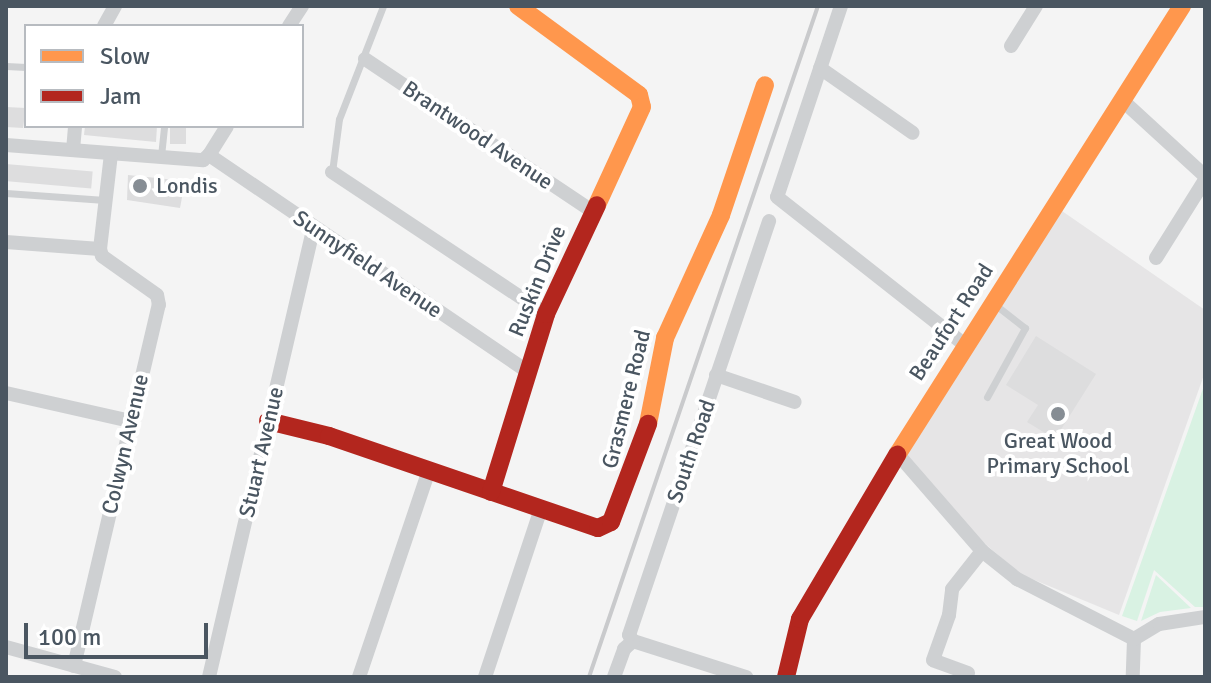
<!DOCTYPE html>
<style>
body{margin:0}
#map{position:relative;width:1211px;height:683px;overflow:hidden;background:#f4f4f4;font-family:Signika,sans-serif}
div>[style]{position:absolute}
.education>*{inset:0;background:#e6e5e6}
.green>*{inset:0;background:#d9f2e3}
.building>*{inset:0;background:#ddddde;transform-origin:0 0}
.lane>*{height:7px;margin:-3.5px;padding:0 3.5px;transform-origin:3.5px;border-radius:3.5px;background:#ced0d2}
.street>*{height:14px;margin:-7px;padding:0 7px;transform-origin:7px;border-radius:7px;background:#ced0d2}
.slow>*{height:18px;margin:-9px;padding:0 9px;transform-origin:9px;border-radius:9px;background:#ff974d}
.jam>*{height:18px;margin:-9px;padding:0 9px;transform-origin:9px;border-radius:9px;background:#b3261e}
.rail>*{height:4px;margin:-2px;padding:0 2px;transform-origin:2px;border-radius:2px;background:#c9cacc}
.dots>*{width:22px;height:22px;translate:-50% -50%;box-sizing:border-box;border:4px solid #fff;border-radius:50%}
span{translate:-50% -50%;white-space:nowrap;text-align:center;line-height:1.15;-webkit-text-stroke:8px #fff;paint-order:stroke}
.street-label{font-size:22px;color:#4a5661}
.poi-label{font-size:22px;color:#4a5661}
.left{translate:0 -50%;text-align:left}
.frame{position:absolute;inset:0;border:8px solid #4a5661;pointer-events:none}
.legend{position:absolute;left:24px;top:24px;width:280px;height:104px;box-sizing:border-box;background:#fff;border:2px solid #b7bbc0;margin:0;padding:10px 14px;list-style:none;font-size:24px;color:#4a5661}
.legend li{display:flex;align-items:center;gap:16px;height:40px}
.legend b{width:40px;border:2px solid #b7bbc0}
.scale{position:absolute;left:24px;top:623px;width:184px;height:36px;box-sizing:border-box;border:4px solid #4a5661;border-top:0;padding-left:10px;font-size:24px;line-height:28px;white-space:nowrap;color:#4a5661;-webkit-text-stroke:6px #fff;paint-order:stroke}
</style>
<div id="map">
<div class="education">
<div style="clip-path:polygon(1062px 211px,1205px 310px,1205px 372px,1119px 615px,1020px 574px,961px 523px,899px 456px)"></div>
</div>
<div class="green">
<div style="clip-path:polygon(1205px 383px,1205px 607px,1195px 607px,1154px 570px,1137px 621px,1122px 616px)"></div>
<div style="clip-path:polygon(1156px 575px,1191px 608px,1160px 612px,1141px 621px)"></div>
</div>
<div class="building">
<div style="clip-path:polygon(6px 107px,26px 108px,23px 128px,6px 127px)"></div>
<div style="clip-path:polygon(85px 126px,157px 126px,156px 142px,84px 135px)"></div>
<div style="left:170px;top:126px;width:16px;height:18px"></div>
<div style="left:6px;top:164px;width:87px;height:17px;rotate:5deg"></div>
<div style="clip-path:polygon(128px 175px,185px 181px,180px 208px,127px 200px)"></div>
<div style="clip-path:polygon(1036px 336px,1096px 374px,1055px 439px,1027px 422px,1038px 405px,1006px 385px)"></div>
</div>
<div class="lane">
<div style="left:6px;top:66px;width:20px;rotate:3deg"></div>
<div style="left:161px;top:156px;width:30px;rotate:-84deg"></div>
<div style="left:332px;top:172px;width:53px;rotate:-82.5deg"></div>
<div style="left:339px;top:119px;width:121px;rotate:-68.7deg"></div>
<div style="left:6px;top:193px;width:99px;rotate:4deg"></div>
<div style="left:987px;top:397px;width:79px;rotate:-61.2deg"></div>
<div style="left:1025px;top:328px;width:39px;rotate:-142deg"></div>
</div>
<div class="street">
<div style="left:841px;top:6px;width:201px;rotate:108.5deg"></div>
<div style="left:777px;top:197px;width:238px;rotate:38.2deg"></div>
<div style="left:104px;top:26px;width:23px;rotate:-61deg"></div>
<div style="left:289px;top:26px;width:24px;rotate:-57deg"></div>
<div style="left:1011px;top:46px;width:47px;rotate:-58deg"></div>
<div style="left:365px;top:59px;width:273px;rotate:33.8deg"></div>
<div style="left:820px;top:68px;width:113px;rotate:35deg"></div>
<div style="left:1122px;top:100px;width:113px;rotate:42.5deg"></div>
<div style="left:6px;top:145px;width:198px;rotate:4.4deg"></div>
<div style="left:203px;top:160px;width:8px;rotate:-40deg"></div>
<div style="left:73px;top:150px;width:24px;rotate:-85deg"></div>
<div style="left:209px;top:155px;width:384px;rotate:34.2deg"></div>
<div style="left:209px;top:155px;width:34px;rotate:-58deg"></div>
<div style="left:332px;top:172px;width:257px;rotate:33.6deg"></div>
<div style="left:6px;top:242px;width:94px;rotate:4.3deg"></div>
<div style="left:100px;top:249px;width:96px;rotate:-83.4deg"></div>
<div style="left:1156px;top:258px;width:92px;rotate:-57.9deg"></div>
<div style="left:716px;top:375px;width:83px;rotate:18.9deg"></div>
<div style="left:6px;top:393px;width:127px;rotate:12.7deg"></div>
<div style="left:896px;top:452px;width:131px;rotate:49deg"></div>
<div style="left:982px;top:551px;width:45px;rotate:38.7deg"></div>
<div style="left:1017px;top:579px;width:131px;rotate:27.1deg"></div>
<div style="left:1134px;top:639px;width:38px;rotate:92deg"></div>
<div style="left:1134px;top:639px;width:29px;rotate:-31deg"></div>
<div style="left:1159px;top:624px;width:47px;rotate:-8.7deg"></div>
<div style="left:633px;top:641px;width:119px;rotate:17.7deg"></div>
<div style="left:6px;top:647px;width:113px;rotate:15.4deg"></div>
<div style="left:74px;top:666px;width:371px;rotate:-76.8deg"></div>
<div style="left:159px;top:305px;width:10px;rotate:-101deg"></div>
<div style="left:157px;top:295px;width:67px;rotate:-144.7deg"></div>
<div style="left:102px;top:256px;width:7px;rotate:-106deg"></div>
<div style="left:968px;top:673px;width:37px;rotate:-160deg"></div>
<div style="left:933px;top:660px;width:48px;rotate:-70.4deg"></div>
<div style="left:949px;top:615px;width:26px;rotate:-83deg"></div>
<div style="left:952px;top:589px;width:48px;rotate:-51.7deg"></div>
<div style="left:209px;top:677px;width:462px;rotate:-76.9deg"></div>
<div style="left:359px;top:677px;width:219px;rotate:-71.3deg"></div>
<div style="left:485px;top:677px;width:177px;rotate:-71.6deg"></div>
<div style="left:614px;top:677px;width:30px;rotate:-70deg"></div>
<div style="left:624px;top:649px;width:12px;rotate:-42deg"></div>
<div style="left:633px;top:641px;width:7px;rotate:-124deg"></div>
<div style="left:629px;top:635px;width:437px;rotate:-71.3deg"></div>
</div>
<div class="slow">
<div style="left:518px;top:6px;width:150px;rotate:36.3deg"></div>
<div style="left:639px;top:95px;width:12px;rotate:76deg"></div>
<div style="left:642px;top:107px;width:108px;rotate:114.7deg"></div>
<div style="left:648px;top:424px;width:88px;rotate:-78.8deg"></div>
<div style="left:665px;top:338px;width:135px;rotate:-65.5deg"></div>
<div style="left:721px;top:215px;width:137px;rotate:-71.3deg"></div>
<div style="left:897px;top:455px;width:532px;rotate:-57.59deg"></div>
</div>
<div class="jam">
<div style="left:268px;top:421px;width:63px;rotate:13.8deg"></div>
<div style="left:329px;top:436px;width:284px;rotate:18.9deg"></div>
<div style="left:598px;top:528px;width:14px;rotate:-25deg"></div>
<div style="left:611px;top:522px;width:105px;rotate:-69.3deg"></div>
<div style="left:491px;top:492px;width:186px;rotate:-72.8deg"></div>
<div style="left:546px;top:314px;width:120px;rotate:-64.9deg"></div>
<div style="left:786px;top:677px;width:60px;rotate:-76.4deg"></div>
<div style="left:800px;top:619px;width:191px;rotate:-59.4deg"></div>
</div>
<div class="rail">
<div style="left:589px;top:677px;width:709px;rotate:-71.16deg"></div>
</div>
<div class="dots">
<div style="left:140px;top:186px;background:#868d94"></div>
<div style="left:1058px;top:414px;background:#868d94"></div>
</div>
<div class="street-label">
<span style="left:478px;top:135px;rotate:34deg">Brantwood Avenue</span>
<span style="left:368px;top:264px;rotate:34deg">Sunnyfield Avenue</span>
<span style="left:537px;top:281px;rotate:-68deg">Ruskin Drive</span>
<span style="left:951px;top:322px;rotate:-57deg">Beaufort Road</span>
<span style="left:626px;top:399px;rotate:-76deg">Grasmere Road</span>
<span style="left:125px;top:444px;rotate:-77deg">Colwyn Avenue</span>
<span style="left:691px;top:451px;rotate:-71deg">South Road</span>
<span style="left:261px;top:452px;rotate:-77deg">Stuart Avenue</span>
</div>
<div class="poi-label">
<span class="left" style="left:156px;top:186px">Londis</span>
<span style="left:1058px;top:453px">Great Wood<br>Primary School</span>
</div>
<div class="frame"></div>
<ul class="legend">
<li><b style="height:10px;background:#ff974d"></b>Slow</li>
<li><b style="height:10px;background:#b3261e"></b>Jam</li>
</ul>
<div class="scale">100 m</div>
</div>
